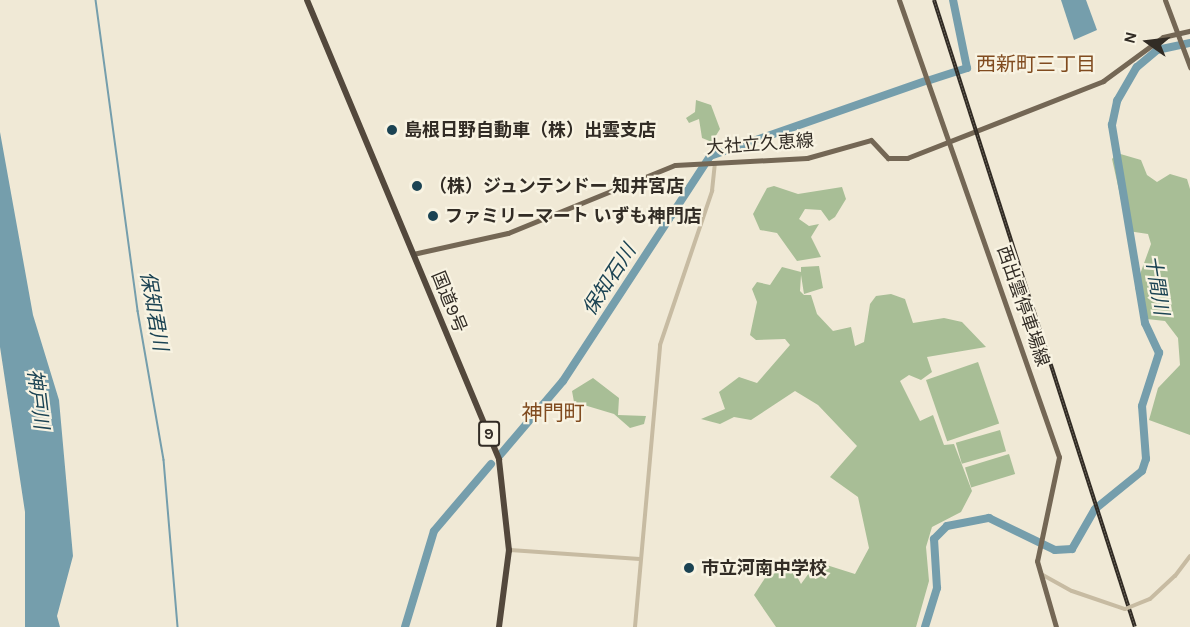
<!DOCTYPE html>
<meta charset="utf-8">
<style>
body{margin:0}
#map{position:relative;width:1190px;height:627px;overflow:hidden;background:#f0e9d6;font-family:Karla,"Noto Sans JP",sans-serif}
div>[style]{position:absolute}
.green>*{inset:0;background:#a8be96;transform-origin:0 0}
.water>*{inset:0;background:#759eac}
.stream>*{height:1.5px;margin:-0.75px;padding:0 0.75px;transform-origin:0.75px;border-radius:0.75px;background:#759eac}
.river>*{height:8px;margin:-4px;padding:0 4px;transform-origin:4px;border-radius:4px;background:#759eac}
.minor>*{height:4px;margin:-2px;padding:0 2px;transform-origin:2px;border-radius:2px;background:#c7bba2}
.major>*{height:5px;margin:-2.5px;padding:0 2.5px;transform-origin:2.5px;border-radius:2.5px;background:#746755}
.highway>*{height:6px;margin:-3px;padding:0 3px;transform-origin:3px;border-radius:3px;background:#53483c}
.rail>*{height:4px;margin-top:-2px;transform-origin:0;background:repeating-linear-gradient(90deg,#f8f3e2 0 4.5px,#322c25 0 9px);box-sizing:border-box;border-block:2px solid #322c25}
.minor-bridge>*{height:4px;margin:-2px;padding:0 2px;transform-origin:2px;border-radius:2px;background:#c7bba2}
.dots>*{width:16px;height:16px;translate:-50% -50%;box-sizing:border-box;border:3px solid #f8f3e2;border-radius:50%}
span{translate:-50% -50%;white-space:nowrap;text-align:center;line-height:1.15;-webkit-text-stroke:4.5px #f8f3e2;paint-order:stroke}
.shield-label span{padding:2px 4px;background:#f8f3e2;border:2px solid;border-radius:4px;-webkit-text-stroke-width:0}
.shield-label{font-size:16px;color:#322c25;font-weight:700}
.poi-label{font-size:18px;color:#322c25;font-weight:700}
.left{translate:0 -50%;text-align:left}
.street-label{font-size:18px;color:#322c25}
.neighbourhood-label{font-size:20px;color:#804b1f}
.water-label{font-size:20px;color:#1b4353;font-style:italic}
.quarter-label{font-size:21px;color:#804b1f}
.north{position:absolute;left:1118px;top:12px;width:60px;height:60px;-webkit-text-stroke:4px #f8f3e2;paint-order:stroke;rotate:284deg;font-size:16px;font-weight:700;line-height:24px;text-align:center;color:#322c25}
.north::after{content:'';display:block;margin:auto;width:21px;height:27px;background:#322c25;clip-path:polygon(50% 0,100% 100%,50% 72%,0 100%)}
</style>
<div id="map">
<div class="green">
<div style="clip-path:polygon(696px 100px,711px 105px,720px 129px,712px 142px,702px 138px,699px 119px,689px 123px,686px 118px,695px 112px)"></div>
<div style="clip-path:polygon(1117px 153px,1141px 160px,1147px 175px,1157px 182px,1170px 174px,1187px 179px,1190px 189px,1190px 435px,1149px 420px,1158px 388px,1180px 365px,1178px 338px,1165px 321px,1147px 319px,1135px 288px,1151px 244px,1148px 234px,1128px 231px,1112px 159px)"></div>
<div style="clip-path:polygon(774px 186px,798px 194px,842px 187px,846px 199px,835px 217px,829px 221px,821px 210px,805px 209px,799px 219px,809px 226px,819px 224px,811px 237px,821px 257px,797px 261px,777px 233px,760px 230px,753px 214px,767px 188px)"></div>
<div style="clip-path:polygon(819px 266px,823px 288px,804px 294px,801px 275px,800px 291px,804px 295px,811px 295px,817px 314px,833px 331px,851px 327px,855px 346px,864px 342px,870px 304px,876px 296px,891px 294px,905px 299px,913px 323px,944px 318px,962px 322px,986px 347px,927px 357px,932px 372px,921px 380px,909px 375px,900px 381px,920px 421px,933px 415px,944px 445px,954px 444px,972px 491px,961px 512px,932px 527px,926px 547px,929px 581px,916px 627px,776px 627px,754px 595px,765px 578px,777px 572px,778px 563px,799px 557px,793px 569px,801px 584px,817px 562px,855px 574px,869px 548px,858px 497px,830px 477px,857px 446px,818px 405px,795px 391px,751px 420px,734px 417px,720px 424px,701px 419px,725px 409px,719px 392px,739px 377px,757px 383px,790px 345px,785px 339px,756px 340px,750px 335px,757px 302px,752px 289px,757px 282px,770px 285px,782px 267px,801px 272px,801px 267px)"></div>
<div style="left:978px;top:362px;width:65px;height:55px;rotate:71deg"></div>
<div style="clip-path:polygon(593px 378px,619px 398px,618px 415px,646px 416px,644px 424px,630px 428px,614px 414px,574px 402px,572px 391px)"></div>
<div style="left:1000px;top:430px;width:22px;height:46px;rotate:74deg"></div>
<div style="left:1009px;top:454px;width:21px;height:46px;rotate:73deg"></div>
</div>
<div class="water">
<div style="clip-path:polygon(1061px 0,1086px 0,1097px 30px,1074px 40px)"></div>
<div style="clip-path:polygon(0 132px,33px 315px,59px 400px,73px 556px,57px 616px,60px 627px,25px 627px,25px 512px,0 347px)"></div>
</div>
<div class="stream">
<div style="left:96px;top:0;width:314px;rotate:82.3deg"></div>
<div style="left:138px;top:311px;width:151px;rotate:80.1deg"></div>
<div style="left:164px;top:460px;width:168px;rotate:85.2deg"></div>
</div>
<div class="river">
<div style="left:930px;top:80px;width:39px;rotate:-18deg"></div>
<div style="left:967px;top:68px;width:69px;rotate:-101.6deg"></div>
<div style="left:500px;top:455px;width:97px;rotate:-49.6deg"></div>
<div style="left:563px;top:381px;width:269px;rotate:-56.8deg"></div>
<div style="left:710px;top:156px;width:228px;rotate:-19.2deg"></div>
<div style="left:405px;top:627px;width:100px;rotate:-73.2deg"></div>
<div style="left:434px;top:531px;width:88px;rotate:-49.6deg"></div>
<div style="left:925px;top:627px;width:41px;rotate:-72.9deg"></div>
<div style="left:937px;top:588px;width:49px;rotate:-93.5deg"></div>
<div style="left:934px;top:539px;width:18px;rotate:-45deg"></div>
<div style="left:947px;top:526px;width:43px;rotate:-10.8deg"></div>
<div style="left:989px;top:518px;width:73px;rotate:25.9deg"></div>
<div style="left:1055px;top:550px;width:17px;rotate:-3deg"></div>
<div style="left:1072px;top:549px;width:46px;rotate:-60.1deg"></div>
<div style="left:1095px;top:509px;width:60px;rotate:-39deg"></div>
<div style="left:1142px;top:471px;width:13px;rotate:-72deg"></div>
<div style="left:1146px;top:459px;width:53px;rotate:-94.3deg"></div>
<div style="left:1142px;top:406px;width:56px;rotate:-72.2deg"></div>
<div style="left:1159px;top:353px;width:33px;rotate:-115deg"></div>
<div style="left:1145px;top:323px;width:201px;rotate:-99.5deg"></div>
<div style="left:1112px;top:125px;width:25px;rotate:-78deg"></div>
<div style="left:1117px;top:101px;width:39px;rotate:-60deg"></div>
<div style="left:1137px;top:67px;width:26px;rotate:-40deg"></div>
<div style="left:1157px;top:50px;width:34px;rotate:-12deg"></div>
</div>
<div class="minor">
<div style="left:510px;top:550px;width:130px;rotate:4deg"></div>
<div style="left:1041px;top:574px;width:35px;rotate:29deg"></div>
<div style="left:1072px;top:591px;width:56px;rotate:18.8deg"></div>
<div style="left:1175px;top:576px;width:25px;rotate:-53deg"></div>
<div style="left:635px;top:627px;width:283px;rotate:-84.9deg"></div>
<div style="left:660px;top:345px;width:163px;rotate:-71.3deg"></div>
<div style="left:712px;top:191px;width:28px;rotate:-84deg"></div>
</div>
<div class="major">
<div style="left:899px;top:0;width:484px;rotate:70.7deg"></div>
<div style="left:1059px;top:457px;width:106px;rotate:101.9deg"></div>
<div style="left:1037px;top:561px;width:69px;rotate:73.9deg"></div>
<div style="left:1165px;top:0;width:72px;rotate:69.5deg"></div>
<div style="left:413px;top:254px;width:97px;rotate:-12.5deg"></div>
<div style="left:508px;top:233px;width:180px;rotate:-22.2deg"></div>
<div style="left:675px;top:165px;width:132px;rotate:-3deg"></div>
<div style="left:807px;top:158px;width:66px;rotate:-15.7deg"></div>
<div style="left:871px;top:140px;width:25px;rotate:47deg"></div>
<div style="left:888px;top:158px;width:19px"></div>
<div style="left:907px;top:158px;width:211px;rotate:-21.4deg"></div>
<div style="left:1103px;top:81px;width:74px;rotate:-36.3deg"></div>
<div style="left:1163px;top:37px;width:28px;rotate:-13deg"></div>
</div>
<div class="highway">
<div style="left:307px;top:0;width:498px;rotate:67.3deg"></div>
<div style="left:499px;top:460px;width:91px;rotate:83.7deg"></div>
<div style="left:509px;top:550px;width:78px;rotate:97.4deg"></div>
</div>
<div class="rail">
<div style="left:934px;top:0;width:658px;rotate:72.23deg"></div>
</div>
<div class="minor-bridge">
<div style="left:1125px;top:609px;width:27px;rotate:-22deg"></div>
<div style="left:1150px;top:599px;width:34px;rotate:-43deg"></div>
</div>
<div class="dots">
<div style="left:392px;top:130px;background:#1b4353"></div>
<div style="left:417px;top:186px;background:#1b4353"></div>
<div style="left:433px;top:216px;background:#1b4353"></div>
<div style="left:689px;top:568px;background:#1b4353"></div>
</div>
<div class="shield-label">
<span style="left:489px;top:434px">9</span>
</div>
<div class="poi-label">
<span class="left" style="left:404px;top:130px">島根日野自動車（株）出雲支店</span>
<span class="left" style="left:429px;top:186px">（株）ジュンテンドー 知井宮店</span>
<span class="left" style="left:445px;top:216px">ファミリーマート いずも神門店</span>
<span class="left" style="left:701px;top:568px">市立河南中学校</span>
</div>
<div class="street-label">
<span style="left:760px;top:144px;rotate:-4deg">大社立久恵線</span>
<span style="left:449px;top:302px;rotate:68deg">国道9号</span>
<span style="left:1023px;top:306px;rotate:71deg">西出雲停車場線</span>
</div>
<div class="neighbourhood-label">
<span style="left:1036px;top:64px">西新町三丁目</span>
</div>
<div class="water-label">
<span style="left:609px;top:280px;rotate:-57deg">保知石川</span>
<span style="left:1157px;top:285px;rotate:81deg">十間川</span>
<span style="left:154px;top:311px;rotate:80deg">保知君川</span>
<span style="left:38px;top:399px;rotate:83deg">神戸川</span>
</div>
<div class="quarter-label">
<span style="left:553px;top:413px">神門町</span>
</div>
<div class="north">N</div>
</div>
